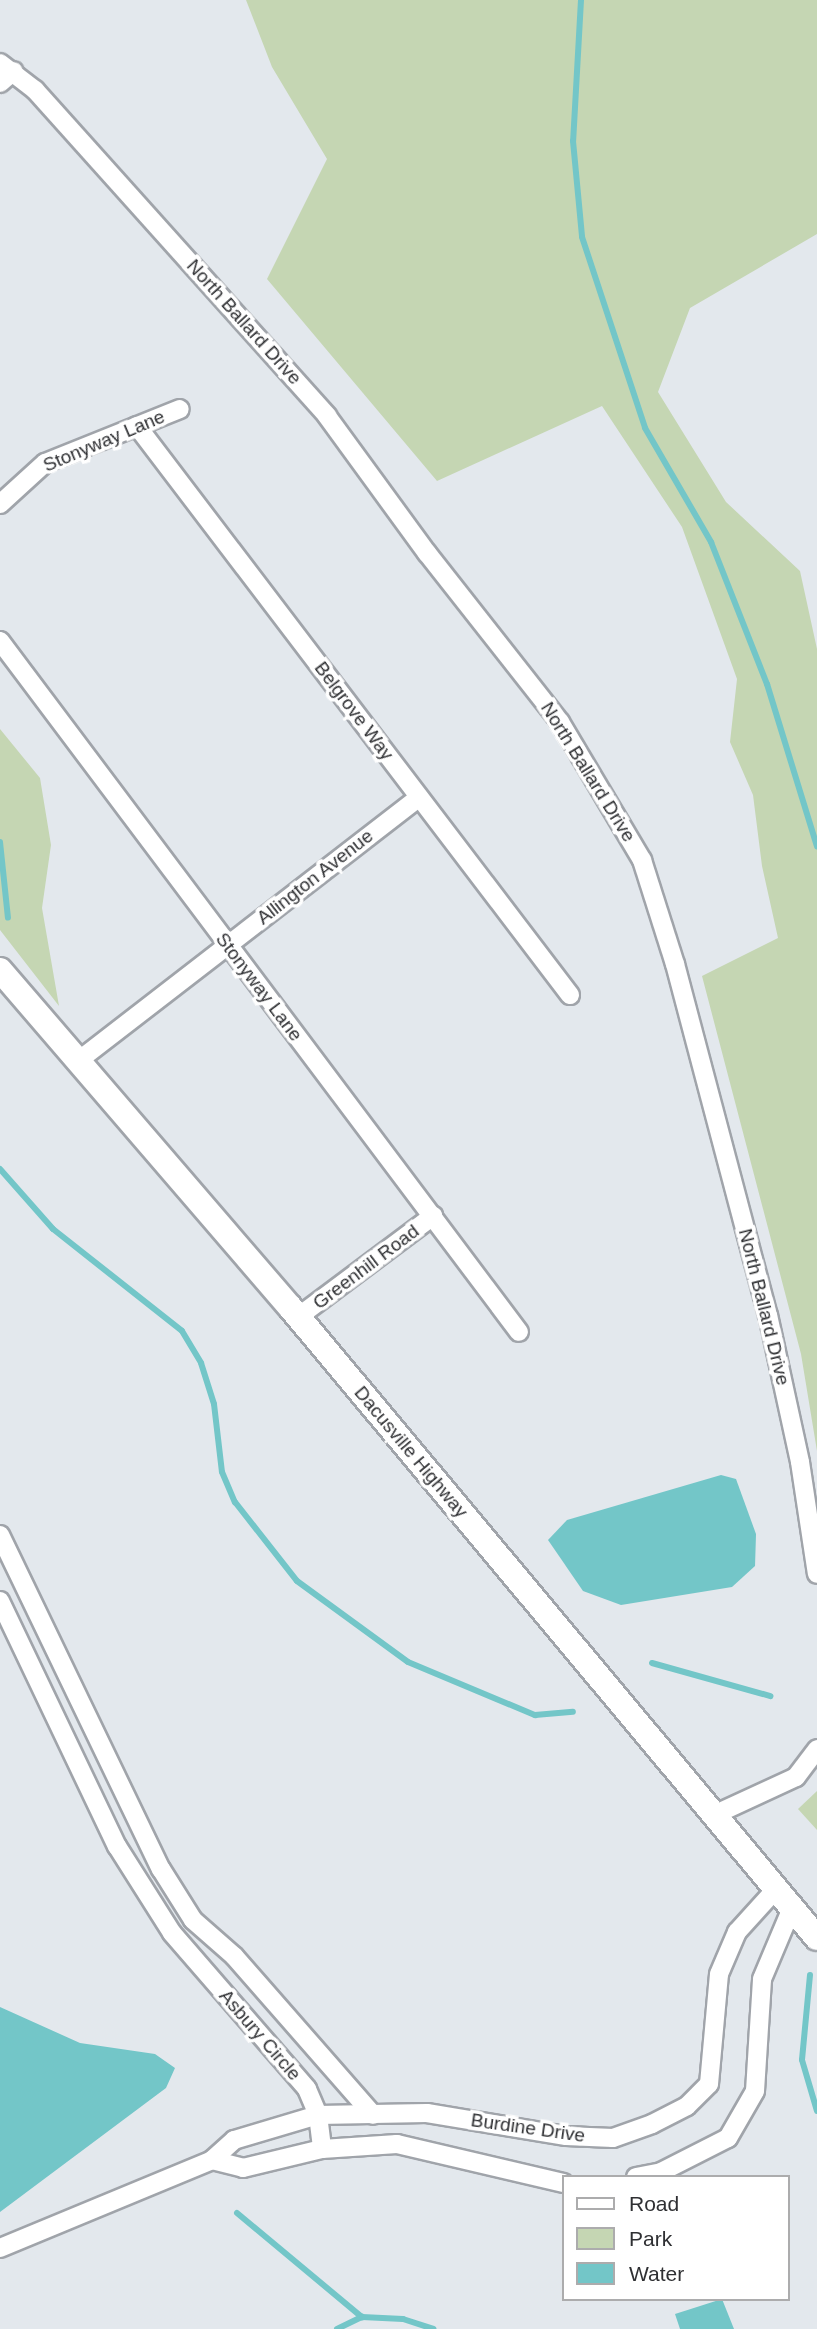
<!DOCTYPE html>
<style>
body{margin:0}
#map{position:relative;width:817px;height:2329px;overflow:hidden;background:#e3e8ed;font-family:Arial,sans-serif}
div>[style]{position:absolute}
.green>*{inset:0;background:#c5d6b3}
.water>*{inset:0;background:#73c6c8}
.stream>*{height:6px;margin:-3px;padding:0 3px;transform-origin:3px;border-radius:3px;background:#73c6c8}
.roads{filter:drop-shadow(2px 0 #a0a4aa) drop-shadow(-2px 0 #a0a4aa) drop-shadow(0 2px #a0a4aa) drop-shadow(0 -2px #a0a4aa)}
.street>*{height:18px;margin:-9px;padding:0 9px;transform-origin:9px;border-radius:9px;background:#fff}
.secondary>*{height:24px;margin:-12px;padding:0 12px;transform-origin:12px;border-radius:12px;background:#fff}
span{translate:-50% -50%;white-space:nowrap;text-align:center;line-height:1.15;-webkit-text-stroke:7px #fff;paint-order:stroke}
.street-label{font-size:19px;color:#2f3033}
.legend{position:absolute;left:562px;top:2175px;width:228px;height:126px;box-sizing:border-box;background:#fff;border:2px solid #acacad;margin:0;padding:9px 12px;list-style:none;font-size:21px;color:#2f3033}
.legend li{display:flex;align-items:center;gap:14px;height:35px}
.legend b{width:35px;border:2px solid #acacad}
</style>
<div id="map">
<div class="green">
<div style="clip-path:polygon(246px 0,817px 0,817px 234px,690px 308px,658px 392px,726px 502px,800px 571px,817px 649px,817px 1451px,801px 1354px,702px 976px,778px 938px,762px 866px,753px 795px,730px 742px,737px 679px,682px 527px,602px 406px,437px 481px,267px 279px,327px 159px,272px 67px)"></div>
<div style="clip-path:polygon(0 729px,40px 778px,51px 845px,42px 908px,59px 1006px,0 930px)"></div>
<div style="clip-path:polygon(817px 1791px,817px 1830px,798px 1809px)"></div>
</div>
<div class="water">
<div style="clip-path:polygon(721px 1475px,736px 1479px,756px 1534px,755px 1566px,732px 1587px,621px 1605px,583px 1591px,548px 1540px,567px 1520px)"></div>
<div style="clip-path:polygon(0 2007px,80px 2043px,155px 2054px,175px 2068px,166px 2088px,0 2212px)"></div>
<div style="clip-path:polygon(722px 2299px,734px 2329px,680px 2329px,675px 2314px)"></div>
</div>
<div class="stream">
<div style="left:581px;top:0;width:141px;rotate:93.2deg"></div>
<div style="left:573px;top:141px;width:96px;rotate:84.6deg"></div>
<div style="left:582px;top:237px;width:201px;rotate:71.7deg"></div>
<div style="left:645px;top:428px;width:132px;rotate:59.9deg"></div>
<div style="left:711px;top:542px;width:153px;rotate:68.5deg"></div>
<div style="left:767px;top:684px;width:170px;rotate:72.9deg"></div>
<div style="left:0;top:842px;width:76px;rotate:84deg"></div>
<div style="left:0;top:1169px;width:80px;rotate:48.5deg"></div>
<div style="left:53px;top:1229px;width:164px;rotate:38.3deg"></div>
<div style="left:182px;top:1331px;width:37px;rotate:59deg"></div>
<div style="left:201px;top:1363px;width:43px;rotate:72.4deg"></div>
<div style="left:214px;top:1404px;width:68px;rotate:83.3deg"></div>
<div style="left:222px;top:1472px;width:33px;rotate:67deg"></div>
<div style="left:235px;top:1502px;width:100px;rotate:51.9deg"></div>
<div style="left:297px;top:1581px;width:137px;rotate:36.1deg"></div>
<div style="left:408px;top:1662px;width:138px;rotate:22.7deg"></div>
<div style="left:535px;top:1715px;width:38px;rotate:-5deg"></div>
<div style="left:652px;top:1663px;width:123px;rotate:15.6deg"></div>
<div style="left:810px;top:1975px;width:85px;rotate:95.4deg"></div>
<div style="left:802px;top:2060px;width:53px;rotate:73.6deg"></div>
<div style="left:237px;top:2213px;width:163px;rotate:39.8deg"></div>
<div style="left:337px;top:2329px;width:28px;rotate:-26deg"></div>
<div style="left:362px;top:2317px;width:41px;rotate:2.8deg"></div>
<div style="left:403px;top:2319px;width:32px;rotate:18deg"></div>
</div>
<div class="roads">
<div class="street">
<div style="left:0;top:63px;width:44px;rotate:37.6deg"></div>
<div style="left:35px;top:90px;width:438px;rotate:48.1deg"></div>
<div style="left:327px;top:416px;width:170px;rotate:53.9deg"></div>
<div style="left:427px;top:553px;width:215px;rotate:51.8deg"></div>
<div style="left:560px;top:722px;width:161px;rotate:59.3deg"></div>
<div style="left:642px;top:860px;width:109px;rotate:72.4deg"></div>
<div style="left:675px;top:964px;width:363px;rotate:75.2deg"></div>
<div style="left:768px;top:1315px;width:150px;rotate:77.7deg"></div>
<div style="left:800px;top:1462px;width:113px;rotate:81.4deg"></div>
<div style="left:0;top:83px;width:18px;rotate:-41deg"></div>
<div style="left:137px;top:426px;width:715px;rotate:52.73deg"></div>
<div style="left:0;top:504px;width:61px;rotate:-42.3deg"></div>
<div style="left:45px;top:463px;width:145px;rotate:-21.8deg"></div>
<div style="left:0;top:641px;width:864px;rotate:53.09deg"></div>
<div style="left:78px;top:1061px;width:431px;rotate:-37.7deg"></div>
<div style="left:298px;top:1317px;width:169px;rotate:-36.8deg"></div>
<div style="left:0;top:1535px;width:371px;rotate:64.3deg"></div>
<div style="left:161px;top:1869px;width:60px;rotate:57.9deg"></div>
<div style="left:193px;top:1920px;width:55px;rotate:41.3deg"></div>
<div style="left:234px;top:1956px;width:211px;rotate:48.8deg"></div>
<div style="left:0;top:1601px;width:272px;rotate:64.5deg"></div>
<div style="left:117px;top:1846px;width:103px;rotate:57.7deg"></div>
<div style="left:172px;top:1933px;width:206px;rotate:49.1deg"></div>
<div style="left:307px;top:2089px;width:28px;rotate:67deg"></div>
<div style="left:318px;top:2115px;width:34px;rotate:83deg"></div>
<div style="left:716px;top:1814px;width:88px;rotate:-24.8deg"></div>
<div style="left:796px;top:1777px;width:35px;rotate:-53deg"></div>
<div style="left:212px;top:2160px;width:32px;rotate:14deg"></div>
<div style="left:243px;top:2168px;width:81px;rotate:-13.5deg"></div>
<div style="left:322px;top:2149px;width:75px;rotate:-3.8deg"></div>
<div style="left:397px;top:2144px;width:171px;rotate:13.2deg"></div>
<div style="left:636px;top:2177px;width:25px;rotate:-11deg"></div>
<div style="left:661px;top:2172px;width:75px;rotate:-26.9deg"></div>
<div style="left:728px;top:2138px;width:54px;rotate:-60.1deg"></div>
<div style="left:755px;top:2091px;width:112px;rotate:-86.4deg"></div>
<div style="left:762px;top:1979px;width:77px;rotate:-67.1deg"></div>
<div style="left:0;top:2248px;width:230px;rotate:-22.5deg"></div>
<div style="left:212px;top:2160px;width:30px;rotate:-42deg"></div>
<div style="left:234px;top:2140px;width:88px;rotate:-16.6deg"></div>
<div style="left:318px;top:2115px;width:109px;rotate:-1.1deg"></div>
<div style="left:427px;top:2113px;width:141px;rotate:9.4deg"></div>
<div style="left:566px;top:2136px;width:47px;rotate:2.4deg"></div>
<div style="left:613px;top:2138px;width:41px;rotate:-19.7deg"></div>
<div style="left:652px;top:2124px;width:39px;rotate:-27deg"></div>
<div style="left:687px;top:2106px;width:31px;rotate:-45deg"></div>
<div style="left:709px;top:2084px;width:110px;rotate:-84.8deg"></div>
<div style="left:719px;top:1974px;width:46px;rotate:-66.8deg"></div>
<div style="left:737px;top:1932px;width:58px;rotate:-47.8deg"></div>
</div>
<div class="secondary">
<div style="left:0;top:970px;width:445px;rotate:49.3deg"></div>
<div style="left:290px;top:1307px;width:822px;rotate:50.13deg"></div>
</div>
</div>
<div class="street-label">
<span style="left:244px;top:322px;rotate:48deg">North Ballard Drive</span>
<span style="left:104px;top:441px;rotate:-23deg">Stonyway Lane</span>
<span style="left:354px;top:711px;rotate:53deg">Belgrove Way</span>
<span style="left:588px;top:772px;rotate:58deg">North Ballard Drive</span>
<span style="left:315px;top:877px;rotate:-38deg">Allington Avenue</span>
<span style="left:259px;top:987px;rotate:53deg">Stonyway Lane</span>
<span style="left:366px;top:1267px;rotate:-37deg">Greenhill Road</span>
<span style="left:764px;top:1307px;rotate:76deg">North Ballard Drive</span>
<span style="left:411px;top:1452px;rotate:50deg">Dacusville Highway</span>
<span style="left:260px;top:2035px;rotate:49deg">Asbury Circle</span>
<span style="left:528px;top:2128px;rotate:8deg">Burdine Drive</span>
</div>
<ul class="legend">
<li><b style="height:9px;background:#fff"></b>Road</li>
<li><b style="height:19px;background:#c5d6b3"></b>Park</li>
<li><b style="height:19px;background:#73c6c8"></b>Water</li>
</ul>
</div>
